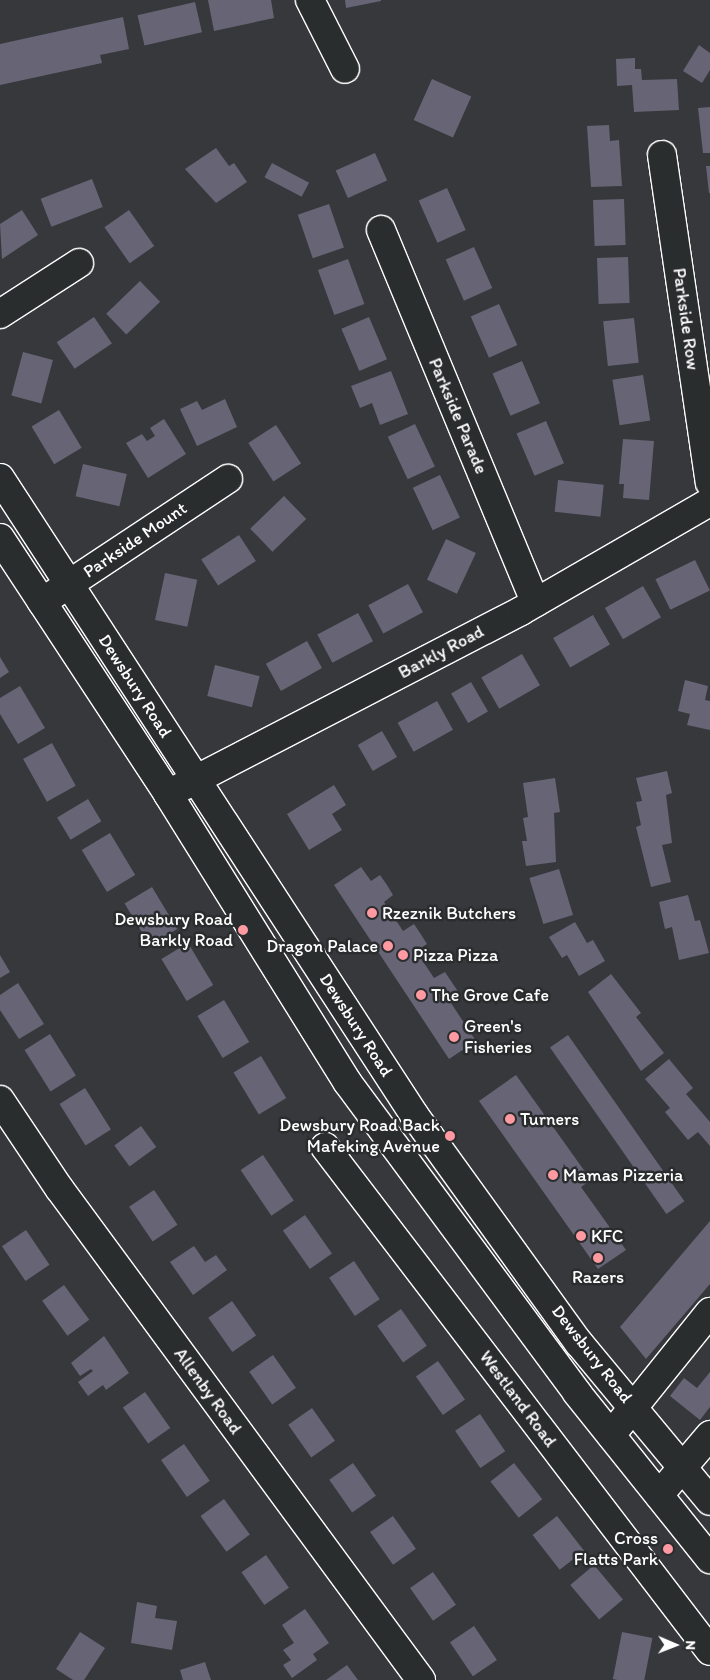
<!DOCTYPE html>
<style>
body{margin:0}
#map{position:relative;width:710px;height:1680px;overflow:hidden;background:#36383c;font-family:Itim,sans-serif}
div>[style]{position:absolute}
.building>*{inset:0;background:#676476;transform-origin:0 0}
.roads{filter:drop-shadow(1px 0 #fff) drop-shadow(-1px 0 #fff) drop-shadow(0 1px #fff) drop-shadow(0 -1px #fff)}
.minor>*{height:28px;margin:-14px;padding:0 14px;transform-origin:14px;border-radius:14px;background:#2a2d2e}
.tertiary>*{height:28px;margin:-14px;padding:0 14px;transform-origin:14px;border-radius:14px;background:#2a2d2e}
.primary>*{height:28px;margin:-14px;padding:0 14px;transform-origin:14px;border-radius:14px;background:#2a2d2e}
.dots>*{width:14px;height:14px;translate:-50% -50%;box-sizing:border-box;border:2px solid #2a2d2e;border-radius:50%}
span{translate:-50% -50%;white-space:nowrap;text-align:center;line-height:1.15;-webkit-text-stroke:5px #2a2d2e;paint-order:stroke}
.street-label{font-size:18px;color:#fff}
.poi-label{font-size:18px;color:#fff}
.left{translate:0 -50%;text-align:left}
.right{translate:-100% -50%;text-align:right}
.north{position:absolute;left:650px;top:1620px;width:50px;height:50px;-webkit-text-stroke:4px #2a2d2e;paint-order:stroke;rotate:91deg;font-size:14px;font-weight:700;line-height:20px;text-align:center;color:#fff}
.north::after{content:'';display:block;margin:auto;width:18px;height:22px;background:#fff;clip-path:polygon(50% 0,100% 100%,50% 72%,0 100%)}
</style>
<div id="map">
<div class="building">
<div style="clip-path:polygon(208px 0,271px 0,274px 18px,214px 31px)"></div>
<div style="clip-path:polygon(345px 0,381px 0,381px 1px,346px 8px)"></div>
<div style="left:195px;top:2px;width:31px;height:59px;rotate:77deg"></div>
<div style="clip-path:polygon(123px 17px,129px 49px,100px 55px,102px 63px,0 85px,0 44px)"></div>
<div style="clip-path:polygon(699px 45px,710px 53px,710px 70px,702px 83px,683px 71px)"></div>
<div style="clip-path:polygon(635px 58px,635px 69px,641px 69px,642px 80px,677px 79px,679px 110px,634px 112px,632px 85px,617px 86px,616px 59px)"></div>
<div style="left:432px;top:79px;width:43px;height:45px;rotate:24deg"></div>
<div style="clip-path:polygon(710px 107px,710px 153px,703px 153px,698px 108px)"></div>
<div style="clip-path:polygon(609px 125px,610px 141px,619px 140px,622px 186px,591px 187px,587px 126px)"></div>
<div style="clip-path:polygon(216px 148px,229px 166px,234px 163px,247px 182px,216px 203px,185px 169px)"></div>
<div style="left:375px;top:153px;width:30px;height:43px;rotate:66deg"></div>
<div style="left:272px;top:163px;width:42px;height:16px;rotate:28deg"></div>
<div style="clip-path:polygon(706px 166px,710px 166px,710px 193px,709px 193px)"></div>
<div style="left:92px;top:179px;width:30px;height:55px;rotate:69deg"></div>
<div style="left:447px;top:188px;width:46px;height:31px;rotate:66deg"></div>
<div style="left:624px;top:199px;width:46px;height:31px;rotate:88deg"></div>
<div style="left:329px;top:204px;width:46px;height:33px;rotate:71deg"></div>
<div style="clip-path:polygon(22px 210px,38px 235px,2px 259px,0 224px)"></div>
<div style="left:129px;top:210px;width:44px;height:30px;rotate:55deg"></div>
<div style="left:474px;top:247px;width:45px;height:31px;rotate:66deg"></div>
<div style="left:628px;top:257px;width:46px;height:31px;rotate:88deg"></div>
<div style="left:348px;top:259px;width:48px;height:32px;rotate:70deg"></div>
<div style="left:140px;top:281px;width:29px;height:47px;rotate:46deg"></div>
<div style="left:499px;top:304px;width:45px;height:31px;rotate:66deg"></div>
<div style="left:94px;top:317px;width:32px;height:45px;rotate:56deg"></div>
<div style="left:369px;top:317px;width:46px;height:30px;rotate:67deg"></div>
<div style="left:634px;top:318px;width:45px;height:31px;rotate:84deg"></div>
<div style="left:23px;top:352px;width:31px;height:45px;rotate:15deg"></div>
<div style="left:522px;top:361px;width:46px;height:32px;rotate:67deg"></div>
<div style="clip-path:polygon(391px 371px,408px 414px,380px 425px,372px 403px,360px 408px,351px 386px)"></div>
<div style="left:643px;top:375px;width:46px;height:31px;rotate:81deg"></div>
<div style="clip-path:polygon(225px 399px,237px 427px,197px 446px,180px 409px,197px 401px,202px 410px)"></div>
<div style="left:59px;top:410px;width:44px;height:32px;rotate:59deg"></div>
<div style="clip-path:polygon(164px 419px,186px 454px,148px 478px,126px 443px,142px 434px,147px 441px,155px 436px,150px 428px)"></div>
<div style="left:546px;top:421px;width:46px;height:32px;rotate:67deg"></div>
<div style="left:415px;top:424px;width:47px;height:30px;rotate:65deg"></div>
<div style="left:276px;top:425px;width:46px;height:33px;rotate:57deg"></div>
<div style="clip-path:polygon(623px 439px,654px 441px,649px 500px,623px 498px,624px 484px,619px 484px)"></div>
<div style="left:83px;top:464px;width:45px;height:33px;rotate:13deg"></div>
<div style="left:440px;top:475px;width:47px;height:30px;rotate:65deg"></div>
<div style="left:558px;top:480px;width:46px;height:32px;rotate:6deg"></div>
<div style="left:284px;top:496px;width:32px;height:47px;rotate:46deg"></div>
<div style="left:239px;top:535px;width:31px;height:45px;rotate:57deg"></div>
<div style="left:446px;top:539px;width:33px;height:45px;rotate:25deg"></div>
<div style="left:695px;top:560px;width:34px;height:44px;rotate:64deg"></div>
<div style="left:165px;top:573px;width:33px;height:48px;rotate:12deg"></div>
<div style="left:408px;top:584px;width:32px;height:45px;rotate:62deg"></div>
<div style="left:643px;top:586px;width:36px;height:44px;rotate:60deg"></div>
<div style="left:358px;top:613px;width:32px;height:46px;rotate:62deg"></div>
<div style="left:593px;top:615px;width:34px;height:46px;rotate:60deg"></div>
<div style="left:307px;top:641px;width:31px;height:47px;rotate:61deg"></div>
<div style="left:522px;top:654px;width:36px;height:47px;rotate:60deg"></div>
<div style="clip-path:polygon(0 657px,9px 672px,0 678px)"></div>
<div style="left:215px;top:665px;width:46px;height:32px;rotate:14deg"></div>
<div style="clip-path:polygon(685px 680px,708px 686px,705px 700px,710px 701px,710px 730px,687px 725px,690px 714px,678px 711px)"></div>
<div style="left:471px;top:682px;width:34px;height:23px;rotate:60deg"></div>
<div style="clip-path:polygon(20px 686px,45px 728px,18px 744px,0 714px,0 698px)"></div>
<div style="left:437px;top:701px;width:33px;height:45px;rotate:61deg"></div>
<div style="left:382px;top:731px;width:30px;height:28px;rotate:60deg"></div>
<div style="left:52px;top:743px;width:49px;height:33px;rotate:61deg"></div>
<div style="clip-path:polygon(667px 771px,672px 793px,666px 795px,672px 843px,662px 845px,671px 882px,651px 887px,636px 827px,641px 825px,636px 802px,642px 801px,636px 778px)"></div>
<div style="clip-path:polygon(555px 778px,560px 812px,554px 813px,556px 862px,526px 866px,522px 841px,527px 841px,523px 818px,528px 817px,523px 783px)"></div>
<div style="clip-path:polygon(334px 785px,346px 805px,332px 814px,342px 830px,309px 850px,287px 814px)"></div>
<div style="left:88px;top:799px;width:26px;height:36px;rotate:59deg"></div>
<div style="left:110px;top:833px;width:49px;height:33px;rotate:59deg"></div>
<div style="clip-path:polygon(361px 867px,371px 881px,380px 875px,387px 885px,393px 895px,384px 902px,403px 931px,414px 924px,420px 933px,427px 944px,416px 951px,434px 978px,445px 972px,459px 993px,449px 1000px,476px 1041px,449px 1059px,334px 885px)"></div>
<div style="left:559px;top:869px;width:48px;height:31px;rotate:73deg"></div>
<div style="left:152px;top:887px;width:49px;height:32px;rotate:59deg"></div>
<div style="clip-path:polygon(688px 895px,695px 921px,700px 920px,709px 953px,679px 960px,672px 927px,665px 929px,659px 902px)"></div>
<div style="clip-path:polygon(575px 922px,587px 943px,593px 940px,605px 961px,579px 976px,567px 955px,562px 958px,549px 937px)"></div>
<div style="left:188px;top:943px;width:49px;height:31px;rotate:59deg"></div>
<div style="clip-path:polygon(0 955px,10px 972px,0 978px)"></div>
<div style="clip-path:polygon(611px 974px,641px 1013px,636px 1017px,664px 1053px,641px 1071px,588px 992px)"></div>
<div style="clip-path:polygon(18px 983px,44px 1024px,19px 1039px,0 1010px,0 995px)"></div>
<div style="left:224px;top:1000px;width:49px;height:31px;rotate:59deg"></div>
<div style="left:50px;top:1034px;width:49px;height:30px;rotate:58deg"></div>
<div style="left:568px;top:1035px;width:203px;height:22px;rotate:55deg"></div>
<div style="left:261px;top:1056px;width:49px;height:32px;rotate:59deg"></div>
<div style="clip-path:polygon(669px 1059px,693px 1088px,686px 1094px,710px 1122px,710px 1146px,698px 1132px,688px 1140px,665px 1112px,670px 1108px,645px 1079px)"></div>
<div style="clip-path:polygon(516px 1075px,591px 1180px,581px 1187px,626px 1250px,598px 1269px,479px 1101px)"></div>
<div style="left:85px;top:1088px;width:49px;height:30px;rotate:58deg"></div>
<div style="left:141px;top:1126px;width:26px;height:33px;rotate:54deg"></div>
<div style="left:263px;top:1155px;width:55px;height:27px;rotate:56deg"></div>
<div style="left:154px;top:1190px;width:42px;height:30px;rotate:56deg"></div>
<div style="left:305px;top:1215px;width:47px;height:27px;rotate:55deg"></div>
<div style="clip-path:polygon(710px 1221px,710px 1284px,646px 1359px,620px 1327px)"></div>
<div style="left:26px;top:1230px;width:42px;height:29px;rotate:56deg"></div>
<div style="clip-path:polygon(194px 1246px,205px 1262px,216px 1255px,227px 1270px,193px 1295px,170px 1262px)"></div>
<div style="left:354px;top:1261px;width:46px;height:30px;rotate:56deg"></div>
<div style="left:64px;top:1285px;width:43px;height:27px;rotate:54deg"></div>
<div style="left:232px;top:1301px;width:42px;height:29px;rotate:55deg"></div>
<div style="left:401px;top:1309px;width:45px;height:29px;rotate:55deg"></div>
<div style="clip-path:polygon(104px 1336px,129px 1373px,106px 1390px,103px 1385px,88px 1396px,78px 1382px,93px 1371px,91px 1369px,80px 1376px,71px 1363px)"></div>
<div style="left:273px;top:1355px;width:40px;height:29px;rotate:55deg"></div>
<div style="left:438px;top:1361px;width:47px;height:27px;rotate:55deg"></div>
<div style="clip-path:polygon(710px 1372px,710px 1407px,700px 1420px,670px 1396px,684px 1378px,697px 1388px)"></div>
<div style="left:145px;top:1392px;width:44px;height:27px;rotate:55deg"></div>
<div style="left:312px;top:1408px;width:40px;height:29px;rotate:55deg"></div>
<div style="left:480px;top:1414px;width:45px;height:30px;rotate:56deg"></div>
<div style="left:184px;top:1444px;width:45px;height:28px;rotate:55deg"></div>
<div style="left:353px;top:1463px;width:40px;height:29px;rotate:55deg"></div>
<div style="left:514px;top:1463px;width:46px;height:30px;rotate:52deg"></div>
<div style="left:224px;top:1499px;width:44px;height:29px;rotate:54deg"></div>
<div style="left:393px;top:1516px;width:40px;height:28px;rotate:55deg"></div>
<div style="left:557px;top:1516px;width:44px;height:31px;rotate:52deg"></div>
<div style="left:266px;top:1555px;width:40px;height:30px;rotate:55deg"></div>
<div style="left:594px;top:1565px;width:45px;height:31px;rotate:50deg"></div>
<div style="left:433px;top:1572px;width:40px;height:28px;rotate:55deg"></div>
<div style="clip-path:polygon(137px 1602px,157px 1606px,155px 1618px,177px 1621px,172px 1650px,131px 1643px)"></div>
<div style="clip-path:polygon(305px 1609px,329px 1643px,313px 1654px,317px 1660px,292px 1678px,283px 1665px,291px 1660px,283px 1650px,294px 1643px,282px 1625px)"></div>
<div style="left:474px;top:1626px;width:41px;height:29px;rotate:56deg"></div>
<div style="clip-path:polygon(80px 1632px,105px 1648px,84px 1680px,73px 1680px,56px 1669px)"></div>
<div style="left:622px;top:1632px;width:31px;height:48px;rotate:11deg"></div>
<div style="clip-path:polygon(205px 1662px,211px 1680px,183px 1680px,180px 1670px)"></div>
<div style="clip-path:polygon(347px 1665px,358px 1680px,326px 1680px)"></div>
</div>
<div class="roads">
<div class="minor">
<div style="left:310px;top:0;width:77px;rotate:63.1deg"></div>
<div style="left:662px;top:155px;width:331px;rotate:81.7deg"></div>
<div style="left:381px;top:230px;width:403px;rotate:67.5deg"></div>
<div style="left:0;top:314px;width:94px;rotate:-32.8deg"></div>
<div style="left:42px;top:602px;width:223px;rotate:-33.5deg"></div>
<div style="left:0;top:1100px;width:106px;rotate:56.2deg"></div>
<div style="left:59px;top:1188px;width:611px;rotate:53.66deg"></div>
<div style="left:325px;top:1147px;width:634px;rotate:52.62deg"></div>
<div style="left:611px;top:1435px;width:158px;rotate:-51.2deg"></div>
<div style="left:659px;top:1495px;width:79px;rotate:-49.6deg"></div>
</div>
<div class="tertiary">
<div style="left:168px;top:794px;width:398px;rotate:-27.4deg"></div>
<div style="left:521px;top:611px;width:218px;rotate:-30deg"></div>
</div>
<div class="primary">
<div style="left:0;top:478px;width:761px;rotate:56.96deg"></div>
<div style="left:415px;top:1116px;width:280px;rotate:54.2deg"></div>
<div style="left:579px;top:1343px;width:205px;rotate:50.3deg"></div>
<div style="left:0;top:538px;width:306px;rotate:56.7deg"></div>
<div style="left:168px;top:794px;width:340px;rotate:58.1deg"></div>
<div style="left:348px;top:1083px;width:385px;rotate:53.5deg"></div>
<div style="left:577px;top:1393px;width:213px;rotate:51.3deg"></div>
</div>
</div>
<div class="dots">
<div style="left:372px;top:913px;background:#ff9aa2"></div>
<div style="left:243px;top:930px;background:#ff9aa2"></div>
<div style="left:388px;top:946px;background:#ff9aa2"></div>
<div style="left:403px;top:955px;background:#ff9aa2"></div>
<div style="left:421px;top:995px;background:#ff9aa2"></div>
<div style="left:454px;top:1037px;background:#ff9aa2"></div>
<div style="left:510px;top:1119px;background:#ff9aa2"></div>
<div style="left:450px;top:1136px;background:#ff9aa2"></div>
<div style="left:553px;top:1175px;background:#ff9aa2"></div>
<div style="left:581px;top:1236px;background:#ff9aa2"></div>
<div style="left:598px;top:1258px;background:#ff9aa2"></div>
<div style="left:668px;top:1549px;background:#ff9aa2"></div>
</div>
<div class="street-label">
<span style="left:686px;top:319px;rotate:82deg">Parkside Row</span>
<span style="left:458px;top:416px;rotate:67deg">Parkside Parade</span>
<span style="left:135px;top:540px;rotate:-34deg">Parkside Mount</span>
<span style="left:441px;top:652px;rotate:-28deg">Barkly Road</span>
<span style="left:135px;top:686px;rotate:57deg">Dewsbury Road</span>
<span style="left:356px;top:1025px;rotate:57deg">Dewsbury Road</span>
<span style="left:592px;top:1354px;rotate:52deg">Dewsbury Road</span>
<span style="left:208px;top:1391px;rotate:54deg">Allenby Road</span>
<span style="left:518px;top:1399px;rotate:53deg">Westland Road</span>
</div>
<div class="poi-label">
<span class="left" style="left:382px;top:913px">Rzeznik Butchers</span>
<span class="right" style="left:233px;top:930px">Dewsbury Road<br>Barkly Road</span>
<span class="right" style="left:378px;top:946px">Dragon Palace</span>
<span class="left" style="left:413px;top:955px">Pizza Pizza</span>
<span class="left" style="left:431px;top:995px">The Grove Cafe</span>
<span class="left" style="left:464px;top:1037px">Green's<br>Fisheries</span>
<span class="left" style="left:520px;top:1119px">Turners</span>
<span class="right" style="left:440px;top:1136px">Dewsbury Road Back<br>Mafeking Avenue</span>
<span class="left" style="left:563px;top:1175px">Mamas Pizzeria</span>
<span class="left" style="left:591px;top:1236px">KFC</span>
<span style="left:598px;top:1277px">Razers</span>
<span class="right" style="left:658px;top:1549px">Cross<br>Flatts Park</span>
</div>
<div class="north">N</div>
</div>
